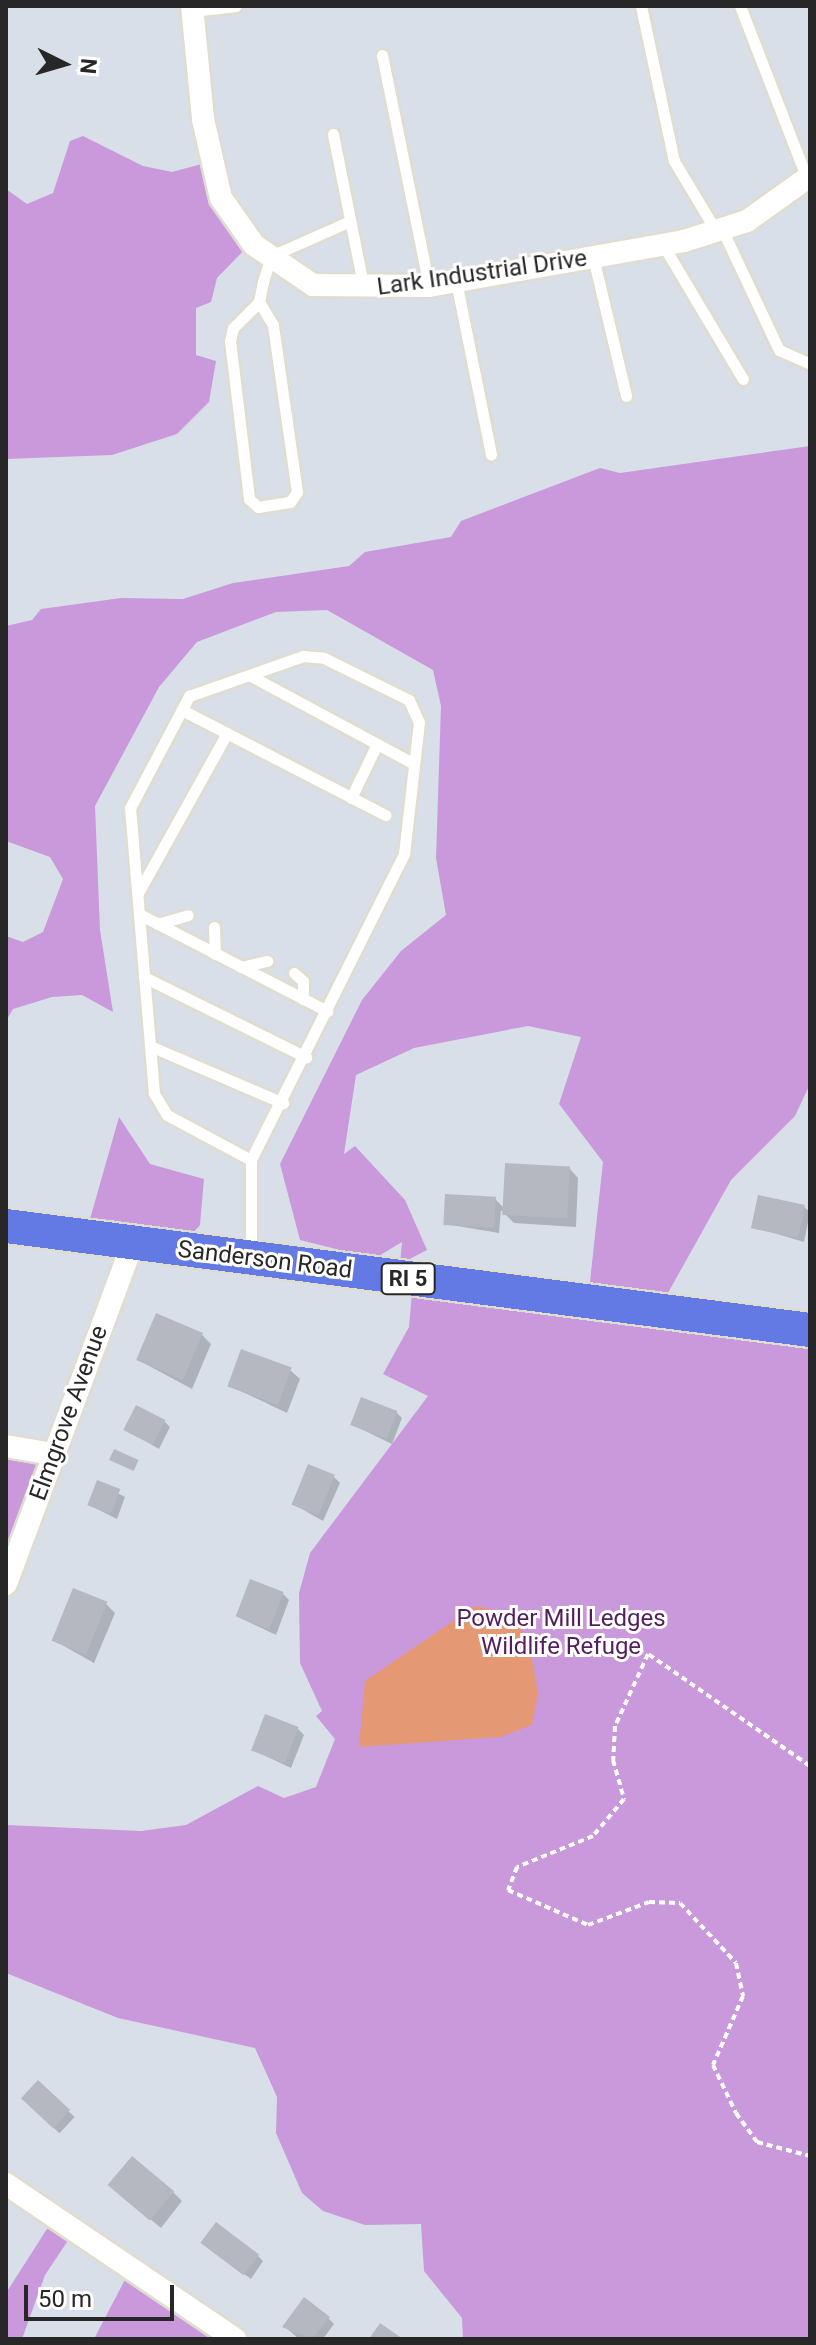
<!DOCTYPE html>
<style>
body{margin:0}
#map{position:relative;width:816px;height:2345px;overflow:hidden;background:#d9dfe9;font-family:Roboto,sans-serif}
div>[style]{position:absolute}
.green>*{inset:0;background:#c999dc}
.water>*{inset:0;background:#e49873}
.shadow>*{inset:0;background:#0003;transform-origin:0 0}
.building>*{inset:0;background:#b6b8c1;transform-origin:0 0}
.path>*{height:4px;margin-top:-2px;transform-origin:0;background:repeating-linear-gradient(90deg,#fff 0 6px,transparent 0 10px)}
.roads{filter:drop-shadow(2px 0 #dfddcf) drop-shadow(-2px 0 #dfddcf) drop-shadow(0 2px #dfddcf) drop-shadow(0 -2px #dfddcf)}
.lane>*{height:11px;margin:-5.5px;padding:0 5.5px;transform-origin:5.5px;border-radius:5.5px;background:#fff}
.street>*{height:22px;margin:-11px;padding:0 11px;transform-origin:11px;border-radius:11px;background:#fff}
.primary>*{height:34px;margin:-17px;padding:0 17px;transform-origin:17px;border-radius:17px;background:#637ae5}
span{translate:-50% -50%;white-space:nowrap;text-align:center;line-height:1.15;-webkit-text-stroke:6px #fff;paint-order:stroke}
.shield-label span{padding:2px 6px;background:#fff;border:2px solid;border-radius:6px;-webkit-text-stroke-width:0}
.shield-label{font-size:22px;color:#272727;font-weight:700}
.street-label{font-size:24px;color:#272727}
.park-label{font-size:24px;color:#531e5d}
.frame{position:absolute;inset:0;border:8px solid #272727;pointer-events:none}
.north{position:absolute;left:24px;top:24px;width:80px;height:80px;-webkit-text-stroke:6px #fff;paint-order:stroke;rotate:95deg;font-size:22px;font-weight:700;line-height:32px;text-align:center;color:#272727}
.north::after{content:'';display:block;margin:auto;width:28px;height:36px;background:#272727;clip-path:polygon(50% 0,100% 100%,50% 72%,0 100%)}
.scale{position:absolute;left:24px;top:2285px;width:150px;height:36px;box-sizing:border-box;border:4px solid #272727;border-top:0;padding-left:10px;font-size:24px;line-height:28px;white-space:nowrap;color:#272727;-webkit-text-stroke:6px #fff;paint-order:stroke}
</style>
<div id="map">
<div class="green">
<div style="clip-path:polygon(83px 136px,143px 166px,172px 172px,213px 161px,253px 241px,217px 278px,211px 302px,196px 308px,196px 355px,216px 361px,209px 402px,177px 434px,112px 455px,6px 459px,6px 189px,27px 204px,53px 193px,70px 141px)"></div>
<div style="clip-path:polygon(810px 446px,810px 1084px,795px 1116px,731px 1180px,659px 1309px,810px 1330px,810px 2339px,463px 2339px,462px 2318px,424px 2271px,421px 2224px,365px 2225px,323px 2211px,302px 2193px,276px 2133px,277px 2097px,255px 2048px,118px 2018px,6px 1973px,6px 1825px,141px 1831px,186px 1825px,258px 1786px,284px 1798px,316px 1787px,335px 1739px,316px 1716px,322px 1711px,300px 1663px,299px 1593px,310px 1553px,428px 1396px,383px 1374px,409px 1327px,413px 1281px,588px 1300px,603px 1162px,559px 1104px,581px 1037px,528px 1026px,414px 1048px,356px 1075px,344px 1154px,355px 1146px,405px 1200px,427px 1250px,400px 1264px,402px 1242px,354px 1271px,336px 1249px,300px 1240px,280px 1164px,362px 1000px,401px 951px,446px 915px,436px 858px,441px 706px,433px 670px,327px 610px,276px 612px,197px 642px,159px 687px,95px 806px,100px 930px,113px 1012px,82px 995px,52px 997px,13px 1009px,6px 1021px,6px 936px,23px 942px,43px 932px,63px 879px,50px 857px,6px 841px,6px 626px,32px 620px,41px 609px,121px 598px,183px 599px,233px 583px,349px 566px,365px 552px,451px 537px,461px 521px,600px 468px,620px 473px)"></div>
<div style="clip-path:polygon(119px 1117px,150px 1164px,204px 1179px,200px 1225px,179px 1249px,86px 1233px)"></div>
<div style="clip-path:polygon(6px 1446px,53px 1453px,6px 1589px)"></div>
<div style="clip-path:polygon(54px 2218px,73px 2233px,45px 2275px,22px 2339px,6px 2339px,6px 2293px)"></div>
<div style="clip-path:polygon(130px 2270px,235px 2339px,94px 2339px)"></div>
</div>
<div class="water">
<div style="clip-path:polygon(475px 1606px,504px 1612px,528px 1637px,538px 1693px,532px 1725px,500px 1737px,359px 1747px,365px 1681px)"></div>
</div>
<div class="shadow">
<div style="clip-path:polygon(569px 1168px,578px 1178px,576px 1227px,514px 1223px,501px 1210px,499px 1233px,445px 1224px,495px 1199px,505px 1209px)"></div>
<div style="clip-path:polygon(804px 1207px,810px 1212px,804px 1242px,754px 1227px)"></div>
<div style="clip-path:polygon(202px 1335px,211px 1344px,192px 1389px,138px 1360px)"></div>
<div style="clip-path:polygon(290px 1370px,300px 1379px,287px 1413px,230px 1386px)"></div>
<div style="clip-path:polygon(396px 1412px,402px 1418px,392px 1444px,353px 1425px)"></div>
<div style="clip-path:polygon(164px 1421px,170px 1427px,159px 1449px,126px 1430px)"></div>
<div style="clip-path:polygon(334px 1477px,340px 1483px,323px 1521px,293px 1504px)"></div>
<div style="clip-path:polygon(98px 1483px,125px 1497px,117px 1519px,89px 1505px)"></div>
<div style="clip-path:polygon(283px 1594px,289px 1600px,276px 1635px,238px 1617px)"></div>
<div style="clip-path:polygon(106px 1604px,115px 1613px,94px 1663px,53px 1640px)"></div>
<div style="clip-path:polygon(298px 1729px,304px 1735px,291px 1768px,253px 1750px)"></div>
<div style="left:38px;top:2083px;width:50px;height:22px;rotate:43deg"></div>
<div style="clip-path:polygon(173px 2192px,182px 2201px,161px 2228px,120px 2194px)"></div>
<div style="clip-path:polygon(209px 2248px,258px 2256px,263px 2261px,251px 2279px)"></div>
<div style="clip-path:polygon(328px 2318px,334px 2324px,323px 2339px,299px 2339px,284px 2326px)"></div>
</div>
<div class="building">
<div style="left:505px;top:1163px;width:65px;height:52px;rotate:3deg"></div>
<div style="left:445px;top:1194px;width:51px;height:31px;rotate:3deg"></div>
<div style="left:758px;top:1195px;width:48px;height:34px;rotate:12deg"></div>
<div style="left:156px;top:1313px;width:51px;height:51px;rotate:23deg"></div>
<div style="left:241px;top:1349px;width:54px;height:40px;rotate:20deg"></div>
<div style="left:361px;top:1397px;width:39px;height:30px;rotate:21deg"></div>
<div style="left:136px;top:1405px;width:33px;height:28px;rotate:27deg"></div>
<div style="left:114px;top:1449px;width:27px;height:12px;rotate:24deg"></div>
<div style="left:308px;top:1464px;width:29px;height:44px;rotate:22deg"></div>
<div style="left:97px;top:1480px;width:25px;height:27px;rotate:21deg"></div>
<div style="left:250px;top:1579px;width:36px;height:40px;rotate:21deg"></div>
<div style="left:73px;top:1588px;width:37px;height:57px;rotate:22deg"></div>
<div style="left:265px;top:1714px;width:36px;height:39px;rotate:21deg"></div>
<div style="left:38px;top:2080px;width:44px;height:25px;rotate:43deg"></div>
<div style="left:132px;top:2156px;width:55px;height:38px;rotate:40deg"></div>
<div style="left:216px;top:2222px;width:54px;height:26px;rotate:37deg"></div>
<div style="clip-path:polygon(304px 2297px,330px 2317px,312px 2339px,282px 2327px)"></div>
<div style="clip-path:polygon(380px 2323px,403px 2339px,369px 2339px)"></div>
</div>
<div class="path">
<div style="left:810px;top:1766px;width:197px;rotate:-145.3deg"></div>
<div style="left:648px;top:1654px;width:79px;rotate:114.6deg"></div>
<div style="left:615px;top:1726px;width:34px;rotate:93deg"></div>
<div style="left:613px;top:1760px;width:41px;rotate:74.2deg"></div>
<div style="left:624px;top:1799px;width:48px;rotate:130deg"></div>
<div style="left:593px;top:1836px;width:82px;rotate:157.8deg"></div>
<div style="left:517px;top:1867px;width:25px;rotate:111deg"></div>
<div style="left:508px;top:1890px;width:87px;rotate:23.6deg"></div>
<div style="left:588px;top:1925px;width:65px;rotate:-20.7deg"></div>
<div style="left:649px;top:1902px;width:31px;rotate:2deg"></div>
<div style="left:680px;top:1903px;width:82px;rotate:47deg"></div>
<div style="left:736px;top:1963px;width:34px;rotate:78deg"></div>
<div style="left:743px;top:1996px;width:75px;rotate:113.5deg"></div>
<div style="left:713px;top:2065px;width:53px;rotate:64.4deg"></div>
<div style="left:736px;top:2113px;width:36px;rotate:54deg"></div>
<div style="left:757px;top:2142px;width:55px;rotate:14.8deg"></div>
</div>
<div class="roads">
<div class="lane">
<div style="left:641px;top:6px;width:158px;rotate:78deg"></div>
<div style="left:674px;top:161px;width:82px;rotate:59deg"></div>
<div style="left:740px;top:6px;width:186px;rotate:68.8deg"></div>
<div style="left:193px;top:11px;width:43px;rotate:-6.6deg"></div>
<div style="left:382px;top:55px;width:236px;rotate:78.5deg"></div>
<div style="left:333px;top:134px;width:158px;rotate:78.7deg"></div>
<div style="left:722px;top:229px;width:134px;rotate:64.8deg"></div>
<div style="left:779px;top:350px;width:34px;rotate:24deg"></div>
<div style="left:663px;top:245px;width:156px;rotate:59.2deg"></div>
<div style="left:593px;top:257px;width:143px;rotate:76.6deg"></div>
<div style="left:456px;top:281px;width:177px;rotate:78.6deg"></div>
<div style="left:259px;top:302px;width:37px;rotate:135deg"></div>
<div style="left:233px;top:328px;width:13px;rotate:103deg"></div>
<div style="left:230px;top:341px;width:159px;rotate:83.1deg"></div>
<div style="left:249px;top:499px;width:12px;rotate:42deg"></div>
<div style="left:258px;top:507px;width:32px;rotate:-9deg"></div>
<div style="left:290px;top:502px;width:12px;rotate:-55deg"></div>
<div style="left:297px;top:492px;width:169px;rotate:-98.2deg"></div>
<div style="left:273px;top:325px;width:27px;rotate:-121deg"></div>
<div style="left:259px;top:302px;width:20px;rotate:-79deg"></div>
<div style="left:263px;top:282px;width:27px;rotate:-73deg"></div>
<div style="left:271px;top:256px;width:86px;rotate:-23.9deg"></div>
<div style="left:249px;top:675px;width:187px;rotate:28.3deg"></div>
<div style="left:182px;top:710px;width:229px;rotate:27.3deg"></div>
<div style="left:351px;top:798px;width:60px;rotate:-64.3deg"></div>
<div style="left:138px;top:893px;width:183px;rotate:-60.9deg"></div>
<div style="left:139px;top:914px;width:212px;rotate:27.3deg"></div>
<div style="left:157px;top:924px;width:32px;rotate:-16deg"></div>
<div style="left:214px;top:927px;width:27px;rotate:88deg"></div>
<div style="left:241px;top:967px;width:27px;rotate:-13deg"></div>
<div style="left:294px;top:973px;width:12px;rotate:42deg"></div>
<div style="left:303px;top:981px;width:18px;rotate:90deg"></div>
<div style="left:144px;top:977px;width:181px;rotate:26.3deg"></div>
<div style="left:150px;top:1046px;width:145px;rotate:23.2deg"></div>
<div style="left:251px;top:1160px;width:95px;rotate:-151.8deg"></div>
<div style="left:167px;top:1115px;width:26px;rotate:-121deg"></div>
<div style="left:154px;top:1093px;width:286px;rotate:-94.8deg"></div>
<div style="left:130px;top:808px;width:127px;rotate:-62.2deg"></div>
<div style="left:189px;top:696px;width:121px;rotate:-19.3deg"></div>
<div style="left:303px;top:656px;width:21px;rotate:5deg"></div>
<div style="left:324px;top:658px;width:95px;rotate:26.3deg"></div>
<div style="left:409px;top:700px;width:24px;rotate:66deg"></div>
<div style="left:419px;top:722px;width:133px;rotate:96.5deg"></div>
<div style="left:404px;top:854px;width:342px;rotate:116.6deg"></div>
<div style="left:251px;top:1160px;width:94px;rotate:90deg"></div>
</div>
<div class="street">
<div style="left:192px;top:6px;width:114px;rotate:84.4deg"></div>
<div style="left:203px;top:119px;width:81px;rotate:77.2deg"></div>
<div style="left:221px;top:198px;width:57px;rotate:54.9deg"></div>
<div style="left:254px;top:245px;width:71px;rotate:34.1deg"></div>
<div style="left:313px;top:285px;width:116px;rotate:0.5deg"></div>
<div style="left:429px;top:286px;width:259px;rotate:-10deg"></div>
<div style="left:684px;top:241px;width:66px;rotate:-17.6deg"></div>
<div style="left:747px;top:221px;width:77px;rotate:-35.5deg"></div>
<div style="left:6px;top:1446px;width:48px;rotate:9.7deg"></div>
<div style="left:6px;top:1584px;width:364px;rotate:-69.6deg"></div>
<div style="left:6px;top:2184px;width:277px;rotate:34.1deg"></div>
</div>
<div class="primary">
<div style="left:6px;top:1226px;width:811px;rotate:7.37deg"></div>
</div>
</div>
<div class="shield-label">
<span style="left:408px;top:1279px">RI 5</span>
</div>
<div class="street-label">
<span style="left:482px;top:273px;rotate:-8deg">Lark Industrial Drive</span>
<span style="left:265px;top:1260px;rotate:7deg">Sanderson Road</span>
<span style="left:69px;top:1413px;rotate:-70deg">Elmgrove Avenue</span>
</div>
<div class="park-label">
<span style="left:561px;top:1633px">Powder Mill Ledges<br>Wildlife Refuge</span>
</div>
<div class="frame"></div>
<div class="north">N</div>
<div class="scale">50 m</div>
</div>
